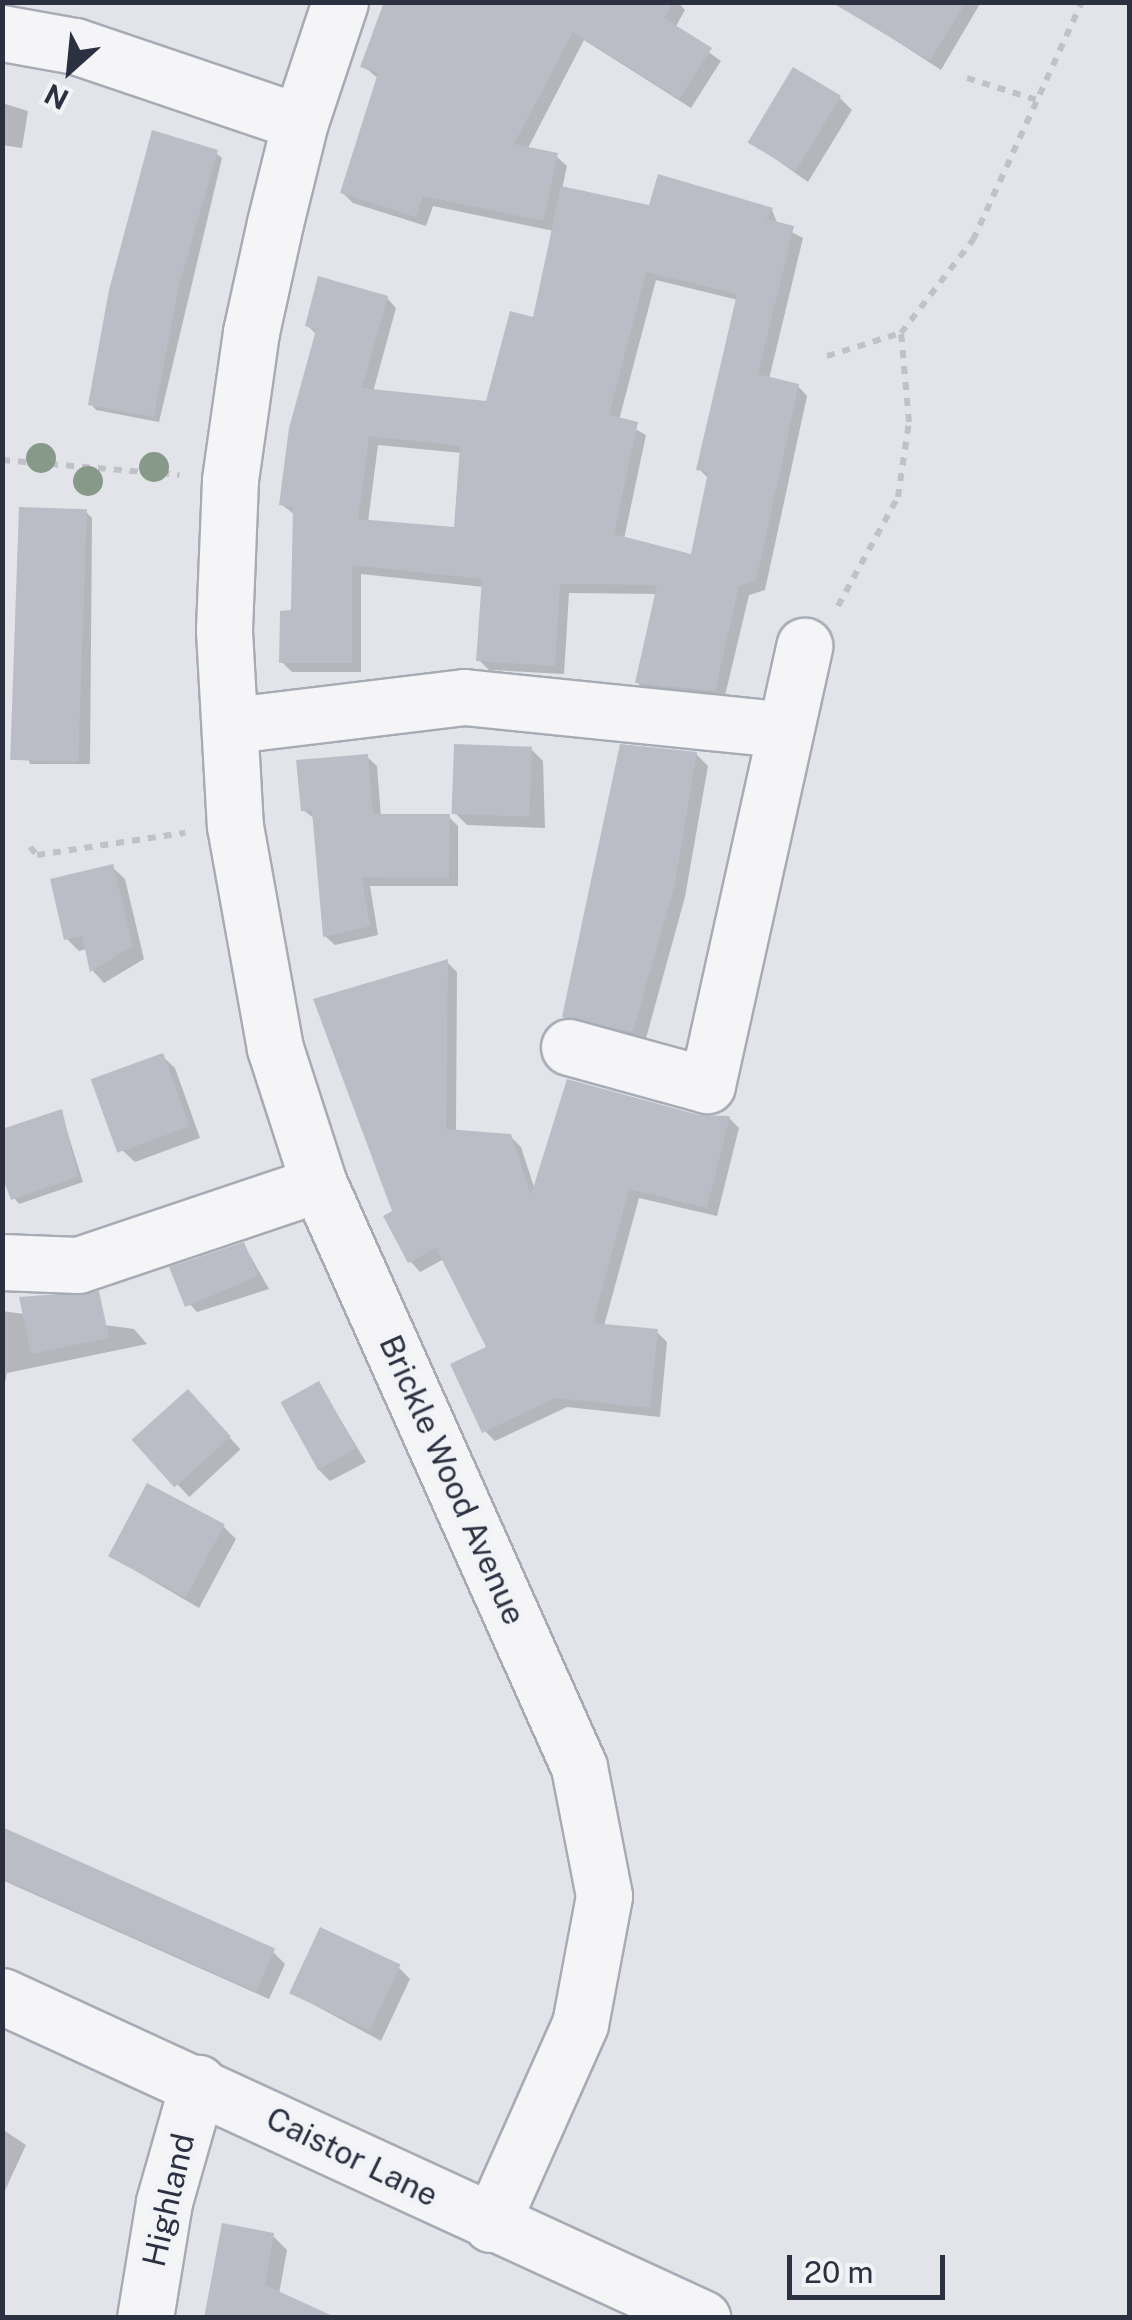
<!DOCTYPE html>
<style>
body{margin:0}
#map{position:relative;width:1132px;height:2320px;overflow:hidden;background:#e2e4ea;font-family:"Public Sans",sans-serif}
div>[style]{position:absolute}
.shadow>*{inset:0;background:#0003;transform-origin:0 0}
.building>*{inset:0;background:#babdc6;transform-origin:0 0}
.path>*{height:6px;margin-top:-3px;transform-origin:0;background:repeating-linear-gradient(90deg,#c0c2c8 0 8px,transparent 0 16px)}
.roads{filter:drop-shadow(2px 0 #a7abb4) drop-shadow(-2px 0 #a7abb4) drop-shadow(0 2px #a7abb4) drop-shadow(0 -2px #a7abb4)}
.minor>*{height:55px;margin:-27.5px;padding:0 27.5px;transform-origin:27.5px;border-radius:27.5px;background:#f5f5f8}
.trees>*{width:30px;height:30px;margin:-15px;border-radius:50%;background:#879989}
span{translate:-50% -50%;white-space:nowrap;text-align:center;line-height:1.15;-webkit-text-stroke:9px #f2f3f7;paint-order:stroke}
.street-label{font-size:32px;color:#2b3141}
.frame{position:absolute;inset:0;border:5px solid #2b3141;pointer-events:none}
.north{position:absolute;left:20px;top:20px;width:100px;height:100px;-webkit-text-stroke:8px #f2f3f7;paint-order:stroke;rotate:207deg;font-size:28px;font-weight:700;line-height:40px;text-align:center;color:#2b3141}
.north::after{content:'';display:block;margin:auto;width:35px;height:45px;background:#2b3141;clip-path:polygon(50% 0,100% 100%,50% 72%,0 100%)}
.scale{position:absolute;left:787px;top:2255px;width:158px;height:45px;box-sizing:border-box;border:5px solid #2b3141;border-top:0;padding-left:12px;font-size:30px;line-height:35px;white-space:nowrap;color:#2b3141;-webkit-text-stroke:8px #f2f3f7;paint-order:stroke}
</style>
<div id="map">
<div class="shadow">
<div style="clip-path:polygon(evenodd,581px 2px,678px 2px,685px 10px,675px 28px,721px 61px,691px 108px,584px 40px,527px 150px,556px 156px,567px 166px,562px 189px,651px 207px,660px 177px,772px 210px,778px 225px,803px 238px,769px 379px,798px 386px,807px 396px,765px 590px,749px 595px,724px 700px,647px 692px,637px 682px,658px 594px,569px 593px,564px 674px,489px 670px,479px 660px,484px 587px,361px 574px,361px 672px,292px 672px,282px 662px,294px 613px,295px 515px,281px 504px,317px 335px,307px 325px,387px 298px,396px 308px,373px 392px,488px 404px,535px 320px,554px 231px,433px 206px,426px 226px,353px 203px,342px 192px,379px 79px,363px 66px,581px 2px,656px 280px,738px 300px,699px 469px,709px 479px,693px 557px,624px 539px,646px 435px,619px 420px,656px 280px,581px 2px,378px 445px,462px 453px,456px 530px,368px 522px,378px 445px)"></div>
<div style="clip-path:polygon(875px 2px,981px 2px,941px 70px,864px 20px)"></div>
<div style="clip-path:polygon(840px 98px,852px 110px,808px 182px,750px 141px)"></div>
<div style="clip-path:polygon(2px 103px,28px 111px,22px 148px,2px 145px)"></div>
<div style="clip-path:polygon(216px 153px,222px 158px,159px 422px,96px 410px,91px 404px)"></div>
<div style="clip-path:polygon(86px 512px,92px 518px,90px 764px,30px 764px,15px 718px)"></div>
<div style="clip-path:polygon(531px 749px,543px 761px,545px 828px,467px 825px,455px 813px)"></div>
<div style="clip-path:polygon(696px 754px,708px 766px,685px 897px,645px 1042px,576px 1028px,565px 1016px)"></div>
<div style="clip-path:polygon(367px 757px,377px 766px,381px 817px,449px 817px,458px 826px,458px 886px,370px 886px,378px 935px,335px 945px,325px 936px,315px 819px,303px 810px)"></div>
<div style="clip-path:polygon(112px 867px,125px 879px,144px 959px,104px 983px,93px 971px,87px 949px,79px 951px,66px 938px)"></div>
<div style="clip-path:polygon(447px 962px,457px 972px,456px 1132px,510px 1136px,521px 1147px,535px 1190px,698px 1118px,729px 1118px,739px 1128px,717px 1216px,639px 1198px,604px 1326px,657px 1332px,667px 1342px,660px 1417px,567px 1407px,495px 1441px,485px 1431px,489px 1349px,444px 1259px,420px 1272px,410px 1261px,395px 1213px)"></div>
<div style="clip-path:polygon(162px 1056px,175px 1068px,200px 1138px,135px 1162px,122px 1150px)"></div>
<div style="clip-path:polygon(61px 1112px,83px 1182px,19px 1204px,14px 1198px)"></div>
<div style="clip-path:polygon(244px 1245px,269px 1289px,197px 1312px,185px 1299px)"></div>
<div style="clip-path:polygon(2px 1311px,134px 1329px,147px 1344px,7px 1373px,2px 1397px)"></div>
<div style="clip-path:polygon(319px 1384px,366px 1462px,330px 1481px,318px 1469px)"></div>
<div style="left:188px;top:1393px;width:77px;height:70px;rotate:47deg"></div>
<div style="clip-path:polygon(223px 1526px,236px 1539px,199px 1608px,112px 1557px)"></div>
<div style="clip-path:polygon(2px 1828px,273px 1952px,285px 1964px,269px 1999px,2px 1880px)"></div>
<div style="clip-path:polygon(398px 1967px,410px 1979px,381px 2041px,292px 1993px)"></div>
<div style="clip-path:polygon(2px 2129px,26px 2145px,2px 2197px)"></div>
<div style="clip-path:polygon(273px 2236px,287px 2250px,279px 2294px,206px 2318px)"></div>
</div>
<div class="building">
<div style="clip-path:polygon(384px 2px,673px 2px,664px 18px,712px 48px,679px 99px,573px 32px,514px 144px,558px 153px,543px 221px,423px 196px,416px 217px,340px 193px,378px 73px,360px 67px)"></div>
<div style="clip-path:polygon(831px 2px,966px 2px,930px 61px)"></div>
<div style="left:793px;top:67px;width:56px;height:88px;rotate:31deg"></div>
<div style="clip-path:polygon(152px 130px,218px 150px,179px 285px,154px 417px,88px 405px,109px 290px)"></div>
<div style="clip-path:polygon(evenodd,658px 174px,773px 208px,766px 219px,794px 226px,758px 374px,799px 384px,756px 581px,739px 586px,715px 691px,635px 683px,657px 585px,560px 584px,555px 666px,476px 661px,482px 579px,352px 565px,352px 663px,279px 663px,280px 611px,291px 610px,293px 507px,279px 505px,289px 428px,316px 330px,305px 326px,318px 276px,388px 296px,362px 388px,486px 401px,510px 311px,533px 317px,561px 186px,649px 205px,658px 174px,646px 272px,737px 294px,696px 470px,708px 472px,691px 554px,614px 534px,638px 422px,609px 415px,646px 272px,658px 174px,369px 436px,460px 446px,454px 527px,358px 519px,369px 436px)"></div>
<div style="left:19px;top:507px;width:68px;height:253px;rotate:2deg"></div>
<div style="left:454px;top:744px;width:78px;height:70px;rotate:2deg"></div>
<div style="clip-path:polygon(620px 744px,697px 752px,675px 884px,633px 1032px,562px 1017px)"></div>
<div style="clip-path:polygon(368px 754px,373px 814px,450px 814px,449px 878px,362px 877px,370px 926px,323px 937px,312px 811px,301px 811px,296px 760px)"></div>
<div style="clip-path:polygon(113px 864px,133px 946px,90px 972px,82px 936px,64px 940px,50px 879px)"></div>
<div style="clip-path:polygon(448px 959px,446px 1129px,511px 1134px,531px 1195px,567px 1079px,699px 1115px,730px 1116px,707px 1208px,629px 1189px,593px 1323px,658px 1329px,650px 1408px,555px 1398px,482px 1433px,450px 1364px,486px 1347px,436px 1248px,408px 1263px,383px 1216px,392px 1211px,313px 999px)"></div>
<div style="left:163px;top:1053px;width:78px;height:77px;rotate:70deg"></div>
<div style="clip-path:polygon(62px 1109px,78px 1177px,11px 1200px,2px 1176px,2px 1129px)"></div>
<div style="clip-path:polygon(244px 1242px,258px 1276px,185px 1307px,169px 1267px)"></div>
<div style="clip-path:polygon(99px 1291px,109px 1338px,31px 1354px,19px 1297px)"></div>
<div style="left:319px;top:1381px;width:77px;height:44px;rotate:61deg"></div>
<div style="left:188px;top:1389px;width:64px;height:76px;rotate:48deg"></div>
<div style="left:147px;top:1483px;width:88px;height:83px;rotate:28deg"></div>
<div style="left:2px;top:1827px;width:299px;height:47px;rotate:24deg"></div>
<div style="left:320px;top:1927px;width:89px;height:73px;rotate:25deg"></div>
<div style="clip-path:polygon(222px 2223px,274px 2233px,265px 2285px,337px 2318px,204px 2318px)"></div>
</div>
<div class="path">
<div style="left:967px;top:78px;width:73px;rotate:17.4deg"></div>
<div style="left:827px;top:356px;width:77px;rotate:-17.3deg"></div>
<div style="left:2px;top:460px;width:178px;rotate:4.8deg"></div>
<div style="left:838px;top:606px;width:124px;rotate:-61.2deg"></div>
<div style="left:898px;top:497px;width:76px;rotate:-81.7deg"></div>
<div style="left:909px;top:422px;width:89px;rotate:-95.1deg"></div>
<div style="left:901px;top:333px;width:118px;rotate:-52.3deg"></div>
<div style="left:973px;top:240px;width:262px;rotate:-65.4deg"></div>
<div style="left:30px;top:847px;width:11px;rotate:49deg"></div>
<div style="left:37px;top:855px;width:150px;rotate:-8.5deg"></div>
</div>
<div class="roads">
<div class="minor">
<div style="left:340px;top:2px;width:126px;rotate:108.4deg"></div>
<div style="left:300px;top:122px;width:104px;rotate:103.9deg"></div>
<div style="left:275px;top:223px;width:112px;rotate:102.4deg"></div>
<div style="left:251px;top:332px;width:149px;rotate:98.1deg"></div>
<div style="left:230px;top:480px;width:151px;rotate:92.3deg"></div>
<div style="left:224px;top:631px;width:195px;rotate:86.8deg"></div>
<div style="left:235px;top:826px;width:226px;rotate:79.8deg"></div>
<div style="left:275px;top:1048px;width:143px;rotate:72.1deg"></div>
<div style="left:319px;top:1184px;width:638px;rotate:65.96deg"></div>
<div style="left:579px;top:1767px;width:131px;rotate:79deg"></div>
<div style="left:604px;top:1896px;width:130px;rotate:100.6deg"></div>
<div style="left:580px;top:2024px;width:219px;rotate:114deg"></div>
<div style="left:2px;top:33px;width:74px;rotate:10.1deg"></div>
<div style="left:75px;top:46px;width:237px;rotate:18.7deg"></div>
<div style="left:233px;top:725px;width:233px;rotate:-6.9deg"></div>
<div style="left:464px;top:697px;width:319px;rotate:5.8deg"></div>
<div style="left:569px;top:1047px;width:143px;rotate:15.4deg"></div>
<div style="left:707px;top:1085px;width:450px;rotate:-77.5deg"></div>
<div style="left:2px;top:1262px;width:76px;rotate:2.3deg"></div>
<div style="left:78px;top:1265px;width:254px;rotate:-18.6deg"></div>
<div style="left:2px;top:1996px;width:771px;rotate:24.7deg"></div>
<div style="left:145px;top:2318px;width:118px;rotate:-80.7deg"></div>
<div style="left:164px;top:2202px;width:124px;rotate:-74.1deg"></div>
</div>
</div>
<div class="trees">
<div style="left:41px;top:458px"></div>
<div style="left:154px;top:467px"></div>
<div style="left:88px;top:481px"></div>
</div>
<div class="street-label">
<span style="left:452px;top:1480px;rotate:66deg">Brickle Wood Avenue</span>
<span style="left:352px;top:2157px;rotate:26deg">Caistor Lane</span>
<span style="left:169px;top:2200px;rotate:-77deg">Highland</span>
</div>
<div class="frame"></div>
<div class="north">N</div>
<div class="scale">20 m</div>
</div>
